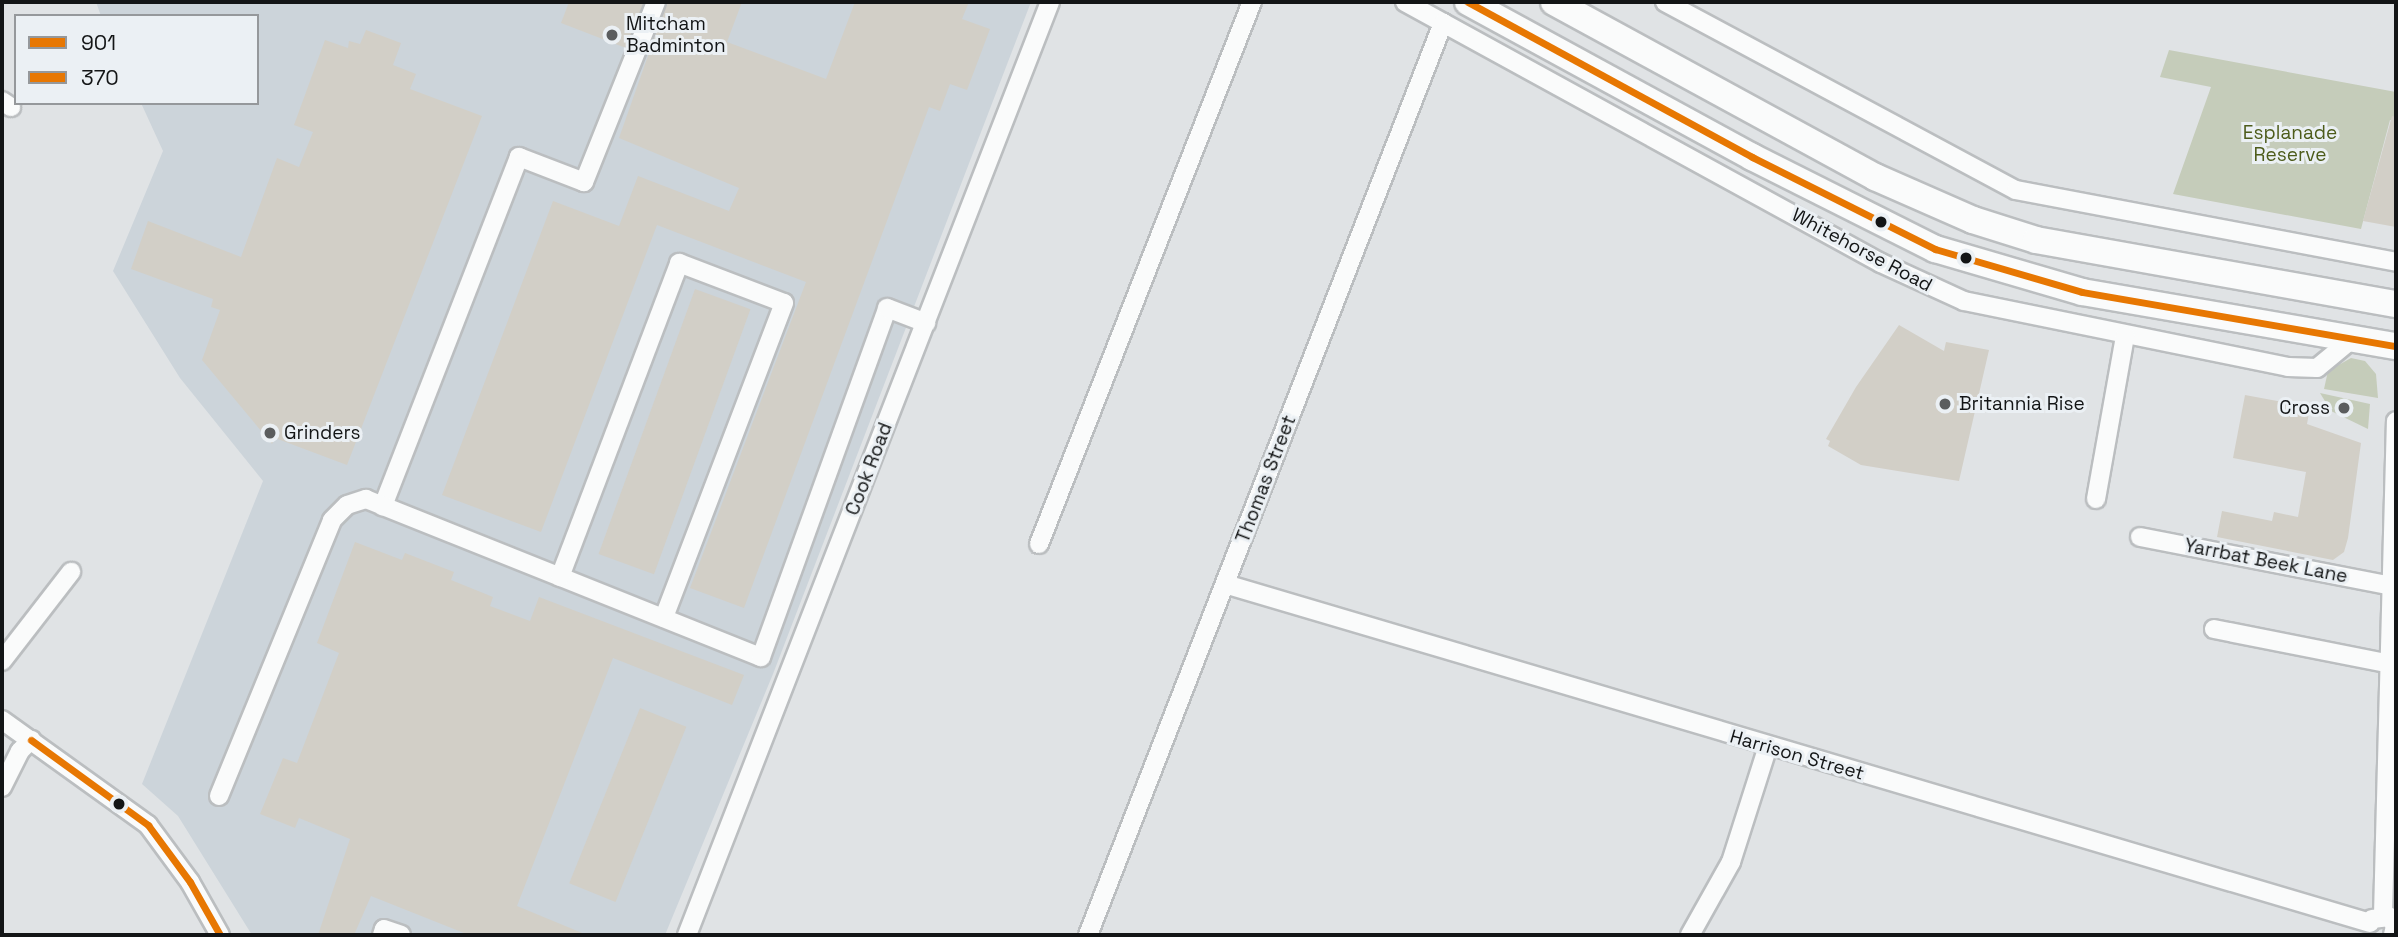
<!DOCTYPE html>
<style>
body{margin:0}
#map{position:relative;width:2398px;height:937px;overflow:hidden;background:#e0e3e5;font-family:"Space Grotesk",sans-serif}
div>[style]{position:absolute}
.built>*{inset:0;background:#ccd4da}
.green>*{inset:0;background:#c5ccba}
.building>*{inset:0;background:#d2cfc7;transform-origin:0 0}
.roads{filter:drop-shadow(2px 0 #bbbec0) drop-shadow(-2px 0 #bbbec0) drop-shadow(0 2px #bbbec0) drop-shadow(0 -2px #bbbec0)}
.minor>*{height:18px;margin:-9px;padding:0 9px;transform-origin:9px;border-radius:9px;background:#fafbfb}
.highway>*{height:26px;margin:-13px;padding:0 13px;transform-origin:13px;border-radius:13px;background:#fafbfb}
.bus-1>*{height:7px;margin:-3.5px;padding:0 3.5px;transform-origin:3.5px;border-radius:3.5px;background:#e77702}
.bus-2>*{height:7px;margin:-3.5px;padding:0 3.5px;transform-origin:3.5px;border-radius:3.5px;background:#e77702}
.dots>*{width:19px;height:19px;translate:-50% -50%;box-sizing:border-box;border:4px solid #ebf0f4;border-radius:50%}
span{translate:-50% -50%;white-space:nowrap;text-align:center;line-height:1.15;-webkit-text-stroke:6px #ebf0f4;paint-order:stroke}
.poi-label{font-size:19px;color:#131516}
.left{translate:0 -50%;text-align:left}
.right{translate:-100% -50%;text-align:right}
.park-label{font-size:19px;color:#4d5c1b}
.street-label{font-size:19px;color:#131516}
.frame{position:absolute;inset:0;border:4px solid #131516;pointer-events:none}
.legend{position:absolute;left:14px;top:14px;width:245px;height:91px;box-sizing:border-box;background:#ebf0f4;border:2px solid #95989b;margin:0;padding:9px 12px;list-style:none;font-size:21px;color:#131516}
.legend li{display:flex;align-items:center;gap:14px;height:35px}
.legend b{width:35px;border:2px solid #95989b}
</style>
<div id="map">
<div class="built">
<div style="clip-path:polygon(96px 2px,1031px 2px,773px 674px,665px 935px,252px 935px,178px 816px,142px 784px,263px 481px,180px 378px,113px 271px,163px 151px,141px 103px,257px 103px,257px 16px,101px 16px)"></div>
</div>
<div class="green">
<div style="clip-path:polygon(2169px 50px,2396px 92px,2396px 121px,2390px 120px,2361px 229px,2173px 194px,2211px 87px,2160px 77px)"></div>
<div style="clip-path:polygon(2351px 358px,2365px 361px,2376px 374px,2378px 398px,2324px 389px,2328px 371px)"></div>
<div style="clip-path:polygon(2320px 393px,2370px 404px,2368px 429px,2331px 411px)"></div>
</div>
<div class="building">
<div style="clip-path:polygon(569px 2px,644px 2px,626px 48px,561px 23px)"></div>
<div style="clip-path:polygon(667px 2px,742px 2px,727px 42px,826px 79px,855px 2px,969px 2px,962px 19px,990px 29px,967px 90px,950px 84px,940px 111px,929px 107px,744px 608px,690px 588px,806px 282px,657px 225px,541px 532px,442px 495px,553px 201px,619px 226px,638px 176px,729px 211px,739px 188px,619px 138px)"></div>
<div style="clip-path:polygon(366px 30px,401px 43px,393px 65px,416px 74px,410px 89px,482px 116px,347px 465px,275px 438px,272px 444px,202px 360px,220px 310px,211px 307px,213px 299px,131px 269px,148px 221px,241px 257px,277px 158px,299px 167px,313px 132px,294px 125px,325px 40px,348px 48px,349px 41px,360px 44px)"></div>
<div style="clip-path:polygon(2392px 116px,2396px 117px,2396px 227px,2363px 221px)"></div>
<div style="left:695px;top:289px;width:59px;height:282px;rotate:20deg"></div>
<div style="clip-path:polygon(1899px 325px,1944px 351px,1946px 342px,1989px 350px,1959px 481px,1861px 465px,1828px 446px,1830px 441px,1826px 439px,1856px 387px)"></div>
<div style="clip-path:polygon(2245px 395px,2310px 407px,2307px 424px,2361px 443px,2348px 538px,2344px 552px,2333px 560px,2217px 537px,2222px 511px,2272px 521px,2274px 512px,2298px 517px,2306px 472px,2233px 458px)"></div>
<div style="clip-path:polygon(355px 542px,402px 560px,405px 553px,454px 572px,451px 580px,493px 597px,490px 606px,530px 621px,539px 597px,744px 675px,732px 705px,613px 658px,517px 906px,587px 935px,469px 935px,371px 896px,354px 935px,318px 935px,350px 839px,299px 818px,295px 828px,260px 814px,283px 758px,297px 763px,339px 653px,317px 643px)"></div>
<div style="left:640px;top:708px;width:50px;height:189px;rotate:22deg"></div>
</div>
<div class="roads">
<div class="minor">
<div style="left:656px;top:2px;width:194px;rotate:111.8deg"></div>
<div style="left:584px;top:182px;width:70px;rotate:-159deg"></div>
<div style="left:519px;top:157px;width:375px;rotate:111.3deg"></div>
<div style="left:383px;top:506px;width:407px;rotate:21.8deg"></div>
<div style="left:761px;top:657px;width:371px;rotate:-70.1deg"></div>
<div style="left:887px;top:308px;width:42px;rotate:21deg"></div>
<div style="left:1405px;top:2px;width:543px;rotate:28.74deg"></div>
<div style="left:1881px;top:263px;width:91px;rotate:24.6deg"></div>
<div style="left:1964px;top:301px;width:331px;rotate:11.5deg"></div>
<div style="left:2288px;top:367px;width:29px;rotate:2deg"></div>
<div style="left:2317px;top:368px;width:45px;rotate:-39.6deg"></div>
<div style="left:1665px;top:2px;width:398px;rotate:28.2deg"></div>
<div style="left:2016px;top:190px;width:387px;rotate:10.7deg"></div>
<div style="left:2px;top:101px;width:11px;rotate:34deg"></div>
<div style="left:2096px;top:499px;width:166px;rotate:-79.9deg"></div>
<div style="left:2140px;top:537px;width:257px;rotate:11deg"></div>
<div style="left:1039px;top:544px;width:582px;rotate:-68.55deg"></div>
<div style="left:560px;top:577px;width:336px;rotate:-69.2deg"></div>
<div style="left:679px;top:263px;width:112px;rotate:20.9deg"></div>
<div style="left:784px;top:303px;width:337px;rotate:110.9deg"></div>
<div style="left:1225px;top:584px;width:1194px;rotate:16.49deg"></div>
<div style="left:2214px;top:629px;width:179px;rotate:11.2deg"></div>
<div style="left:2px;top:661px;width:113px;rotate:-52.2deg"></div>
<div style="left:2px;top:720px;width:180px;rotate:35.7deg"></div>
<div style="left:148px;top:825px;width:71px;rotate:53.6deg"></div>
<div style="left:190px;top:882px;width:61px;rotate:60.5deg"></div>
<div style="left:2px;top:787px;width:40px;rotate:-63.4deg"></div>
<div style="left:20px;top:751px;width:16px;rotate:-45deg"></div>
<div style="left:219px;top:796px;width:298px;rotate:-67.7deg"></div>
<div style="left:332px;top:520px;width:21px;rotate:-45deg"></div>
<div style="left:347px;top:505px;width:20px;rotate:-18deg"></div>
<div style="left:366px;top:499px;width:18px;rotate:22deg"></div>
<div style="left:2383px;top:915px;width:494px;rotate:-88.5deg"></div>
<div style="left:2372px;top:919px;width:18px;rotate:-6deg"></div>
<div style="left:2390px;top:917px;width:10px;rotate:61deg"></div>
<div style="left:2395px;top:926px;width:9px;rotate:103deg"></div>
<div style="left:382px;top:935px;width:6px;rotate:-72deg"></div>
<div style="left:384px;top:929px;width:18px;rotate:19deg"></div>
<div style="left:687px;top:935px;width:1001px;rotate:-68.74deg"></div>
<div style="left:1088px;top:935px;width:979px;rotate:-68.73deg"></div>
<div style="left:1690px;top:935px;width:84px;rotate:-60.7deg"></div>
<div style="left:1731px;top:862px;width:122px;rotate:-72.3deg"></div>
</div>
<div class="highway">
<div style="left:1468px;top:2px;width:324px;rotate:28.6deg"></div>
<div style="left:1752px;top:157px;width:205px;rotate:26.7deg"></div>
<div style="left:1935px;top:249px;width:153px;rotate:16.3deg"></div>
<div style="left:2082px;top:292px;width:319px;rotate:9.8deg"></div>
<div style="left:1554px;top:2px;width:366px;rotate:28.6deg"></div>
<div style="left:1875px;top:177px;width:107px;rotate:23.7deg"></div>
<div style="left:1973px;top:220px;width:66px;rotate:17.6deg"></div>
<div style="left:2036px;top:240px;width:366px;rotate:10.1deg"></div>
</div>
</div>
<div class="bus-1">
<div style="left:1468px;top:2px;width:324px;rotate:28.6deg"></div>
<div style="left:1752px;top:157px;width:205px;rotate:26.7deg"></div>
<div style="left:1935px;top:249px;width:153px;rotate:16.3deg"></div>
<div style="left:2082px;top:292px;width:319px;rotate:9.8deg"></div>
</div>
<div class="bus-2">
<div style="left:31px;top:740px;width:145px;rotate:36deg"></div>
<div style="left:148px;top:825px;width:71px;rotate:53.6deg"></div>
<div style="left:190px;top:882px;width:61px;rotate:60.5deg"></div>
</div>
<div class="dots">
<div style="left:612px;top:35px;background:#5b5d5e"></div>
<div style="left:1881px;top:222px;background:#131516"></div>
<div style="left:1966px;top:258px;background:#131516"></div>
<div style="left:1945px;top:404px;background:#5b5d5e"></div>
<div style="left:2344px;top:408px;background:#5b5d5e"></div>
<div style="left:270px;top:433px;background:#5b5d5e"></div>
<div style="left:119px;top:804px;background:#131516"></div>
</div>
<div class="poi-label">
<span class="left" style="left:626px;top:35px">Mitcham<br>Badminton</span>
<span class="left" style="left:1959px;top:404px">Britannia Rise</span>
<span class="right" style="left:2330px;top:408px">Cross</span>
<span class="left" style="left:284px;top:433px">Grinders</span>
</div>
<div class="park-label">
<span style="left:2290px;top:144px">Esplanade<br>Reserve</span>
</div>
<div class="street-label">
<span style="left:1862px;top:250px;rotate:28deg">Whitehorse Road</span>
<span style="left:869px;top:469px;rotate:-69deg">Cook Road</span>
<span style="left:1266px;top:479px;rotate:-69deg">Thomas Street</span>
<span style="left:2266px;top:561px;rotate:11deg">Yarrbat Beek Lane</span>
<span style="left:1797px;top:755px;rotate:16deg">Harrison Street</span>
</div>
<div class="frame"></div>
<ul class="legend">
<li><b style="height:9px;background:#e77702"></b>901</li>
<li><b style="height:9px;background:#e77702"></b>370</li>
</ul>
</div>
